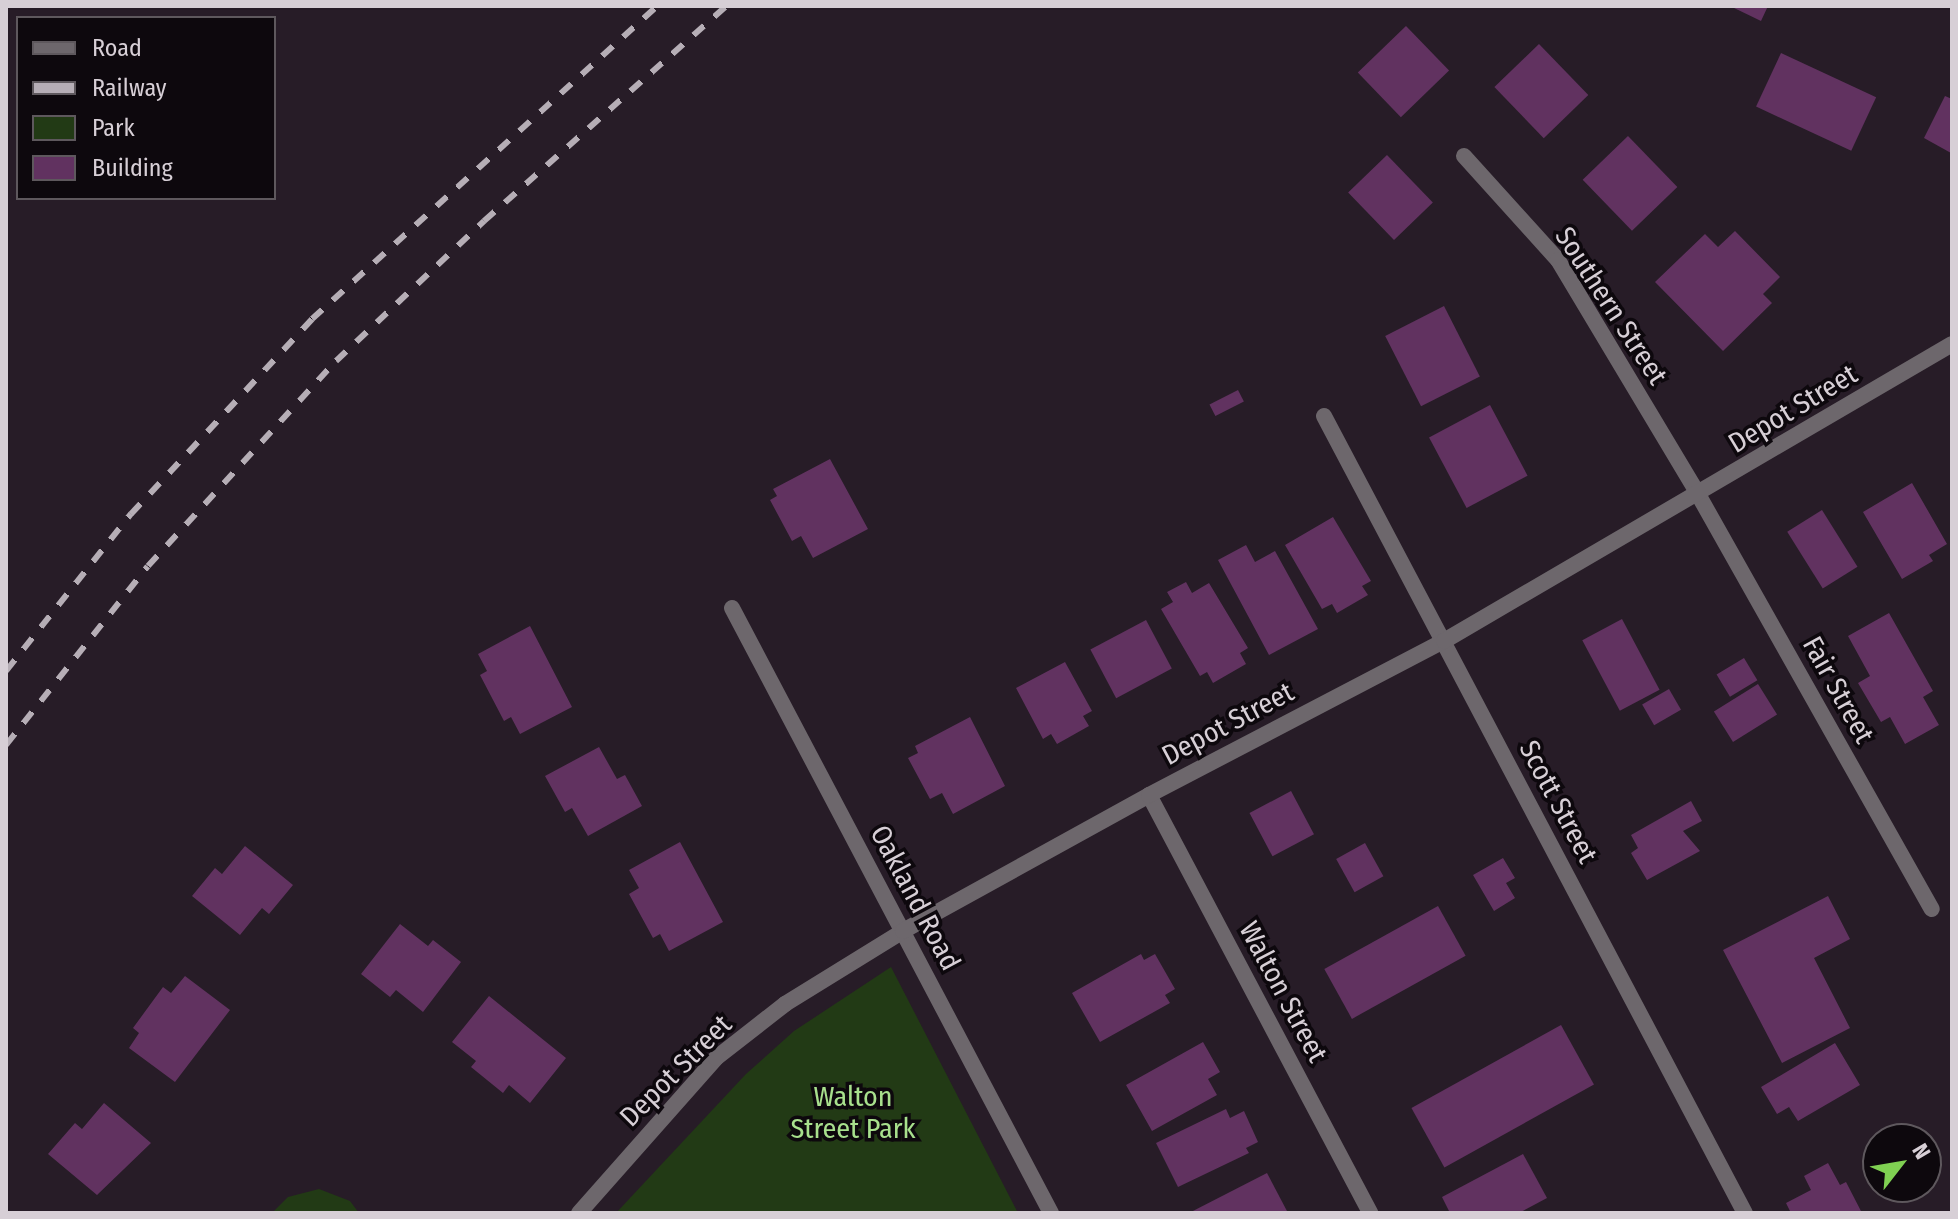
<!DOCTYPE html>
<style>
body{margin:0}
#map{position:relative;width:1958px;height:1219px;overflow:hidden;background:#271c27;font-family:"Fira Sans Condensed",sans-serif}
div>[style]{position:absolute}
.green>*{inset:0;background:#223a15}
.building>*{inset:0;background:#613260;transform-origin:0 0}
.street>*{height:16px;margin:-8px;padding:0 8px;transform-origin:8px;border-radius:8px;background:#6d676c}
.rail>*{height:6px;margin-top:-3px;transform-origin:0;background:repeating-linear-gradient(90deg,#b6aeb6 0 14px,transparent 0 28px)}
span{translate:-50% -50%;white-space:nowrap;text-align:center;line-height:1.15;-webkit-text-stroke:7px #0d080d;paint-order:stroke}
.street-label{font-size:28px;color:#d7cfd6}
.park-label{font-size:28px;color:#a8e08d}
.frame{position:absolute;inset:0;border:8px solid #d7cfd6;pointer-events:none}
.legend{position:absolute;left:16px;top:16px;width:260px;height:184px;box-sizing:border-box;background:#0d080d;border:2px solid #5e585d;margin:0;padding:10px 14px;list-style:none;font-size:24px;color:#d7cfd6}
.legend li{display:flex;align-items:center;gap:16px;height:40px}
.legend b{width:40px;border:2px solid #5e585d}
.north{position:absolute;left:1862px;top:1123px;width:80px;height:80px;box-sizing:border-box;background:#0d080d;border:2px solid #5e585d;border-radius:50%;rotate:59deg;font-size:22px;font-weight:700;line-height:32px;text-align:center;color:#d7cfd6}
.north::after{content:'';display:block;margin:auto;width:28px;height:36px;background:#7fd052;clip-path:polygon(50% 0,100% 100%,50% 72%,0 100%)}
</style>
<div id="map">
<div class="green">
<div style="clip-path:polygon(891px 967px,1018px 1213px,616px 1213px,746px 1074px,794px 1031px)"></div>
<div style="clip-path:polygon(319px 1189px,350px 1201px,359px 1213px,272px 1213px,288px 1197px)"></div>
</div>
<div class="building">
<div style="clip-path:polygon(1730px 6px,1768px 6px,1761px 21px)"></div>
<div style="left:1406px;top:26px;width:62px;height:67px;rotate:46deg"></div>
<div style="left:1539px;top:44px;width:71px;height:62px;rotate:46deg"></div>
<div style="left:1781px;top:53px;width:105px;height:59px;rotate:25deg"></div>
<div style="clip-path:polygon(1945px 96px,1952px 99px,1951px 153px,1924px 138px)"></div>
<div style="left:1628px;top:136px;width:71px;height:63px;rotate:46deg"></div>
<div style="left:1387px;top:155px;width:66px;height:54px;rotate:46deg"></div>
<div style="clip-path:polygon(1735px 231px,1780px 277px,1763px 294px,1772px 303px,1723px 351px,1655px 282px,1705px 234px,1718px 247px)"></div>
<div style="left:1444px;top:306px;width:79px;height:66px;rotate:63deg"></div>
<div style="left:1238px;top:390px;width:13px;height:32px;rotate:63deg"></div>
<div style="left:1490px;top:405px;width:80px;height:69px;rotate:62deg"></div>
<div style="clip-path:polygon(830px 459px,868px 529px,813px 558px,801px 536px,792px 541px,770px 500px,777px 496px,773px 489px)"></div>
<div style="clip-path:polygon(1912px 483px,1947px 544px,1929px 555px,1933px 561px,1902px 579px,1863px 512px)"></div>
<div style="left:1822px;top:510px;width:67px;height:41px;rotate:58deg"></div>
<div style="clip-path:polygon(1333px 517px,1371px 581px,1362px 586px,1368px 595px,1337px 613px,1332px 604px,1322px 609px,1285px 545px)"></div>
<div style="clip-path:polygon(1246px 545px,1255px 562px,1275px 551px,1318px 629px,1269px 655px,1218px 560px)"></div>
<div style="clip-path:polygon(1186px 582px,1192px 593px,1209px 583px,1248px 648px,1240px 653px,1246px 664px,1213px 683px,1207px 672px,1200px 676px,1161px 609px,1173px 602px,1167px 592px)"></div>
<div style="clip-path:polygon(1889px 613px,1933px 691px,1923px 697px,1939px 725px,1905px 744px,1890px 717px,1881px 722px,1858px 683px,1870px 676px,1848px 636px)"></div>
<div style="left:1622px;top:619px;width:80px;height:45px;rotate:62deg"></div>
<div style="left:1146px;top:620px;width:55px;height:63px;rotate:62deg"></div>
<div style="clip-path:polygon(530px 626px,572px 707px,520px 734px,511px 717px,504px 721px,480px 675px,487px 671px,478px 654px)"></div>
<div style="left:1744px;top:658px;width:26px;height:32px;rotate:59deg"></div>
<div style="clip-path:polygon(1065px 662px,1092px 711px,1083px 716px,1089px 726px,1057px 744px,1051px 734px,1043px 739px,1016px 688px)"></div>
<div style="left:1758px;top:684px;width:36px;height:52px;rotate:58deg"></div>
<div style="left:1669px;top:689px;width:24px;height:31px;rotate:60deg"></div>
<div style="clip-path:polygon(970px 717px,1005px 786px,953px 814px,942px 793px,930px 799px,908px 758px,918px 753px,915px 746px)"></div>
<div style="clip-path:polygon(599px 747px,617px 779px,625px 775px,642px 806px,588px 836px,572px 808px,565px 812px,545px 776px)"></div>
<div style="left:1291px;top:791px;width:49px;height:47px;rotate:62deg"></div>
<div style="clip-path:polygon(1691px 801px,1702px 821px,1683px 831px,1700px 851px,1647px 880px,1631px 853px,1638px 848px,1631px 835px)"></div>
<div style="clip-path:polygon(680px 842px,723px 922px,669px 951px,660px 934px,653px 938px,629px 894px,639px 888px,629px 870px)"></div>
<div style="left:1365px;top:843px;width:38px;height:33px;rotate:61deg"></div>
<div style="clip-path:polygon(245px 846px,293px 885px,269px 914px,262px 908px,240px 935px,192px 896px,215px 868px,222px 874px)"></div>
<div style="clip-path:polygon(1503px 858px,1515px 878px,1506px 883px,1515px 898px,1494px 911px,1473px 875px)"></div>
<div style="clip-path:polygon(1828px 896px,1850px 939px,1814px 958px,1850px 1028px,1782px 1063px,1723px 950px)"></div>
<div style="left:1438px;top:906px;width:57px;height:130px;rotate:61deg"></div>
<div style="clip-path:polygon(400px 924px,428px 946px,433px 940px,461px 962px,423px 1012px,396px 990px,390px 997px,361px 974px)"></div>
<div style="clip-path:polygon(1141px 954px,1144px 960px,1155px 954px,1175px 989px,1165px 995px,1170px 1003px,1100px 1042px,1072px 993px)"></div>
<div style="clip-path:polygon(185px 976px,230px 1010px,175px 1082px,129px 1048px,139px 1033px,133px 1028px,163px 987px,171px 993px)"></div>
<div style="clip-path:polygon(489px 996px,566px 1058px,530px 1103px,509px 1085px,503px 1093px,471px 1067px,476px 1061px,452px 1042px)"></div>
<div style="left:1561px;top:1025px;width:68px;height:171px;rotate:61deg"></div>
<div style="clip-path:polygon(1203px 1042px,1220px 1072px,1208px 1079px,1217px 1095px,1152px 1131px,1126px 1085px)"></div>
<div style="clip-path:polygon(1835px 1043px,1860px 1085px,1798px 1121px,1789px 1107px,1777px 1114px,1761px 1087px)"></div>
<div style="clip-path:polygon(104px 1103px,151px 1143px,97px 1195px,48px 1154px,75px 1123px,82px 1129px)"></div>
<div style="clip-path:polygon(1226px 1109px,1230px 1118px,1244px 1111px,1258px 1142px,1246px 1148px,1249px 1153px,1178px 1187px,1156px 1143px)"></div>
<div style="clip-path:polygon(1523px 1154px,1547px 1198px,1519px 1213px,1450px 1213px,1442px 1197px)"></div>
<div style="clip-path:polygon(1828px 1163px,1840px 1185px,1846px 1182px,1862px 1213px,1791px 1213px,1786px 1203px,1811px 1190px,1804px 1176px)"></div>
<div style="clip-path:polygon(1267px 1173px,1288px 1213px,1189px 1213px)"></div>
</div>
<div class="street">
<div style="left:1464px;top:156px;width:140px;rotate:47.9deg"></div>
<div style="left:1558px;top:260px;width:275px;rotate:59.1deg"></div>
<div style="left:1699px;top:496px;width:474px;rotate:60.6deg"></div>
<div style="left:1324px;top:416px;width:901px;rotate:62.16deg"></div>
<div style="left:732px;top:608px;width:684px;rotate:62.2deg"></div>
<div style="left:1149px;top:795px;width:473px;rotate:62.1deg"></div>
<div style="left:579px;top:1213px;width:207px;rotate:-48.5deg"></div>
<div style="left:716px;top:1058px;width:88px;rotate:-38deg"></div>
<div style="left:785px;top:1004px;width:139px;rotate:-31.7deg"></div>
<div style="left:903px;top:931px;width:281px;rotate:-28.9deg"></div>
<div style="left:1149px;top:795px;width:333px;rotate:-27.6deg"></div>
<div style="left:1444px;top:641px;width:588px;rotate:-30.31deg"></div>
</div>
<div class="rail">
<div style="left:6px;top:671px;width:201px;rotate:-51.5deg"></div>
<div style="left:131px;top:514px;width:266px;rotate:-47.1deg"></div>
<div style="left:312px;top:319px;width:466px;rotate:-42.2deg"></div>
<div style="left:6px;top:745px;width:228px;rotate:-51.6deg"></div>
<div style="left:148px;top:566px;width:278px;rotate:-47.5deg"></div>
<div style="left:336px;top:361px;width:204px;rotate:-43.4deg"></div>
<div style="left:484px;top:221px;width:324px;rotate:-41.6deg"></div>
</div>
<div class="street-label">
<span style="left:1611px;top:306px;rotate:57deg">Southern Street</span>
<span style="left:1793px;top:409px;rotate:-31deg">Depot Street</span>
<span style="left:1838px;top:690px;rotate:61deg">Fair Street</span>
<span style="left:1228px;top:724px;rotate:-28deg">Depot Street</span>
<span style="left:1558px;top:802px;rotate:62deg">Scott Street</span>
<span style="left:915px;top:898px;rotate:62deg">Oakland Road</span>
<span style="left:1283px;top:992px;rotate:62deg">Walton Street</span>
<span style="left:676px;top:1071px;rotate:-45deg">Depot Street</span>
</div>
<div class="park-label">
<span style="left:853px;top:1113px">Walton<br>Street Park</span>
</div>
<div class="frame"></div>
<ul class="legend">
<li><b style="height:10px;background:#6d676c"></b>Road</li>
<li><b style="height:10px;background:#b6aeb6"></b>Railway</li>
<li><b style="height:22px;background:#223a15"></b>Park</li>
<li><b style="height:22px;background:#613260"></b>Building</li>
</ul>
<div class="north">N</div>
</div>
